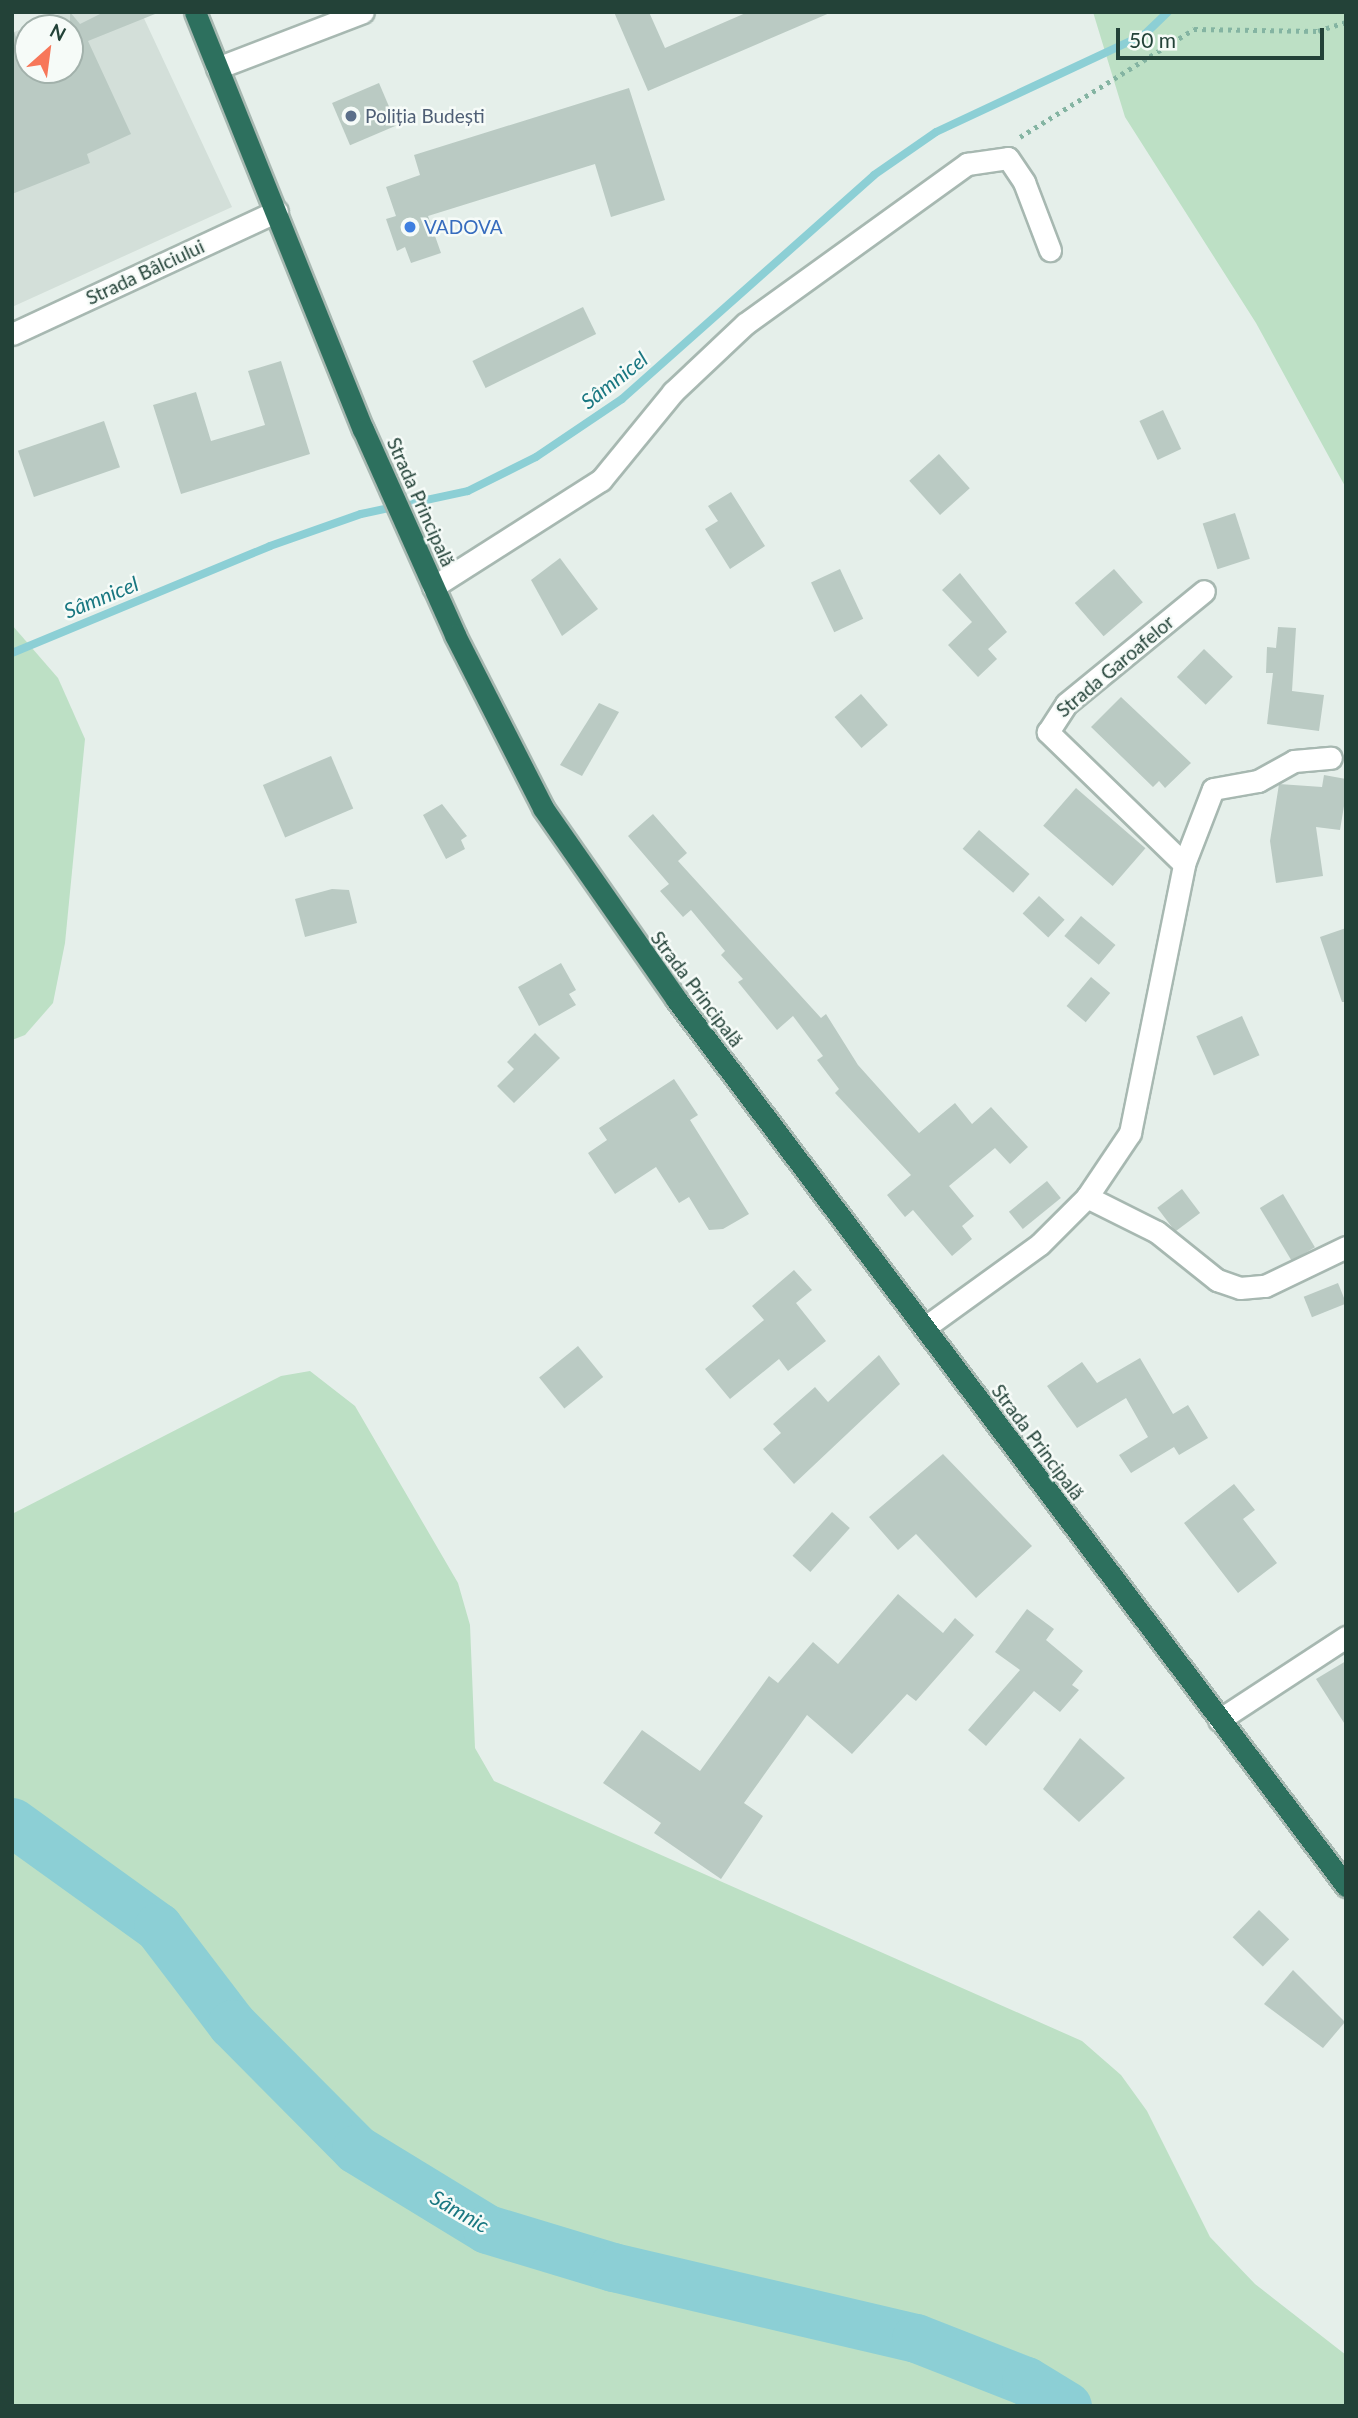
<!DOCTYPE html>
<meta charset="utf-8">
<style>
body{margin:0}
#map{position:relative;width:1358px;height:2418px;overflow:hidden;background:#e5efea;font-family:Lato,sans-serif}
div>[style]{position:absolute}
.built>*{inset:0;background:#d3dfd9}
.green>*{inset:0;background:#bde0c5}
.stream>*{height:8px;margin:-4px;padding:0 4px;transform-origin:4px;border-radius:4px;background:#8ccfd5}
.river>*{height:49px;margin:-24.5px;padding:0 24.5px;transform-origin:24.5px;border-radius:24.5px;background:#8ccfd5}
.building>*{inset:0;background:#bacac3;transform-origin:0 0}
.path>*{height:4.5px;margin-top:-2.25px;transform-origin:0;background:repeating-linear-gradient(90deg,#84b4a2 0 3.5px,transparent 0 8.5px)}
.roads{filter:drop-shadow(2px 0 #a7b8b1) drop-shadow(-2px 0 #a7b8b1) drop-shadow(0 2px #a7b8b1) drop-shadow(0 -2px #a7b8b1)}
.street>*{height:21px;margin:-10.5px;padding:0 10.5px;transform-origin:10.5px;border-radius:10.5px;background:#fff}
.secondary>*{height:21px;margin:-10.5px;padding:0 10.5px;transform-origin:10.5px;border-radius:10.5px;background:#fff}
.highway>*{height:21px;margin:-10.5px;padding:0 10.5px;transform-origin:10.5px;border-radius:10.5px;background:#2d705e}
.dots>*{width:19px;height:19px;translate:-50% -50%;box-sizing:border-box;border:4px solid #f6fbf8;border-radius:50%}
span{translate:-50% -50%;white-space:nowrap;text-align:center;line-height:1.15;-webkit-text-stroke:5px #f6fbf8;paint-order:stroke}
.service-label{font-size:19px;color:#4e5e75}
.left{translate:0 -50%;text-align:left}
.shop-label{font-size:19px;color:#366cbe}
.street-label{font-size:19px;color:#234238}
.water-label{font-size:21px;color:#197781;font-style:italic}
.frame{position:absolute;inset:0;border:14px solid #234238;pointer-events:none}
.north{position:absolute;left:14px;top:14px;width:70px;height:70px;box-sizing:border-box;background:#f6fbf8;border:2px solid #a2b1ab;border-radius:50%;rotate:28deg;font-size:19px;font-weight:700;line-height:28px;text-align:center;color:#234238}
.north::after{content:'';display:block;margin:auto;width:24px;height:32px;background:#f7775a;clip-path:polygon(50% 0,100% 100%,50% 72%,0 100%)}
.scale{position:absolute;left:1116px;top:28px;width:208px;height:32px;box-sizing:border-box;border:4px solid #234238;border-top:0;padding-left:9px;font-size:21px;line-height:24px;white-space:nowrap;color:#234238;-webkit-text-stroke:5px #f6fbf8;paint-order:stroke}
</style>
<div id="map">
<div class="built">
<div style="clip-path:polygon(evenodd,63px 12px,141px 12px,232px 207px,12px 307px,12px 33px,63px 12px,28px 28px,70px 28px,70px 70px,28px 70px,28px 28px)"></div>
</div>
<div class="green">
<div style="clip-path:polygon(1093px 12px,1346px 12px,1346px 488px,1256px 323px,1125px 117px)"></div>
<div style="clip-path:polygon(12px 625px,58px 678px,85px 739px,65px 943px,53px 1003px,25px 1035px,12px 1040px)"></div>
<div style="clip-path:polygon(310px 1371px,355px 1406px,458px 1583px,470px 1625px,475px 1748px,494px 1781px,1082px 2041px,1121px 2075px,1147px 2111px,1210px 2237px,1255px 2284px,1346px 2355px,1346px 2406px,12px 2406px,12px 1514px,281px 1376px)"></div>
</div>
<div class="stream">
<div style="left:12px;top:653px;width:279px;rotate:-22.5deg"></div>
<div style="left:270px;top:546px;width:96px;rotate:-19.4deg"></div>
<div style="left:361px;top:514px;width:109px;rotate:-12.1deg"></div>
<div style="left:468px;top:491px;width:76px;rotate:-26.6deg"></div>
<div style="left:536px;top:457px;width:104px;rotate:-34deg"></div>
<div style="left:622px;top:399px;width:337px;rotate:-41.6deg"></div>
<div style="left:874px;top:175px;width:75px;rotate:-34.7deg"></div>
<div style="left:936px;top:132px;width:231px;rotate:-25.1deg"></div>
<div style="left:1145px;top:34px;width:32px;rotate:-44deg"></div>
</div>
<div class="river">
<div style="left:12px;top:1822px;width:180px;rotate:35.7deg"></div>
<div style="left:158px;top:1927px;width:122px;rotate:52.7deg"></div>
<div style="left:232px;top:2024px;width:176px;rotate:45.2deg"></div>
<div style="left:356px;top:2149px;width:153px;rotate:31.4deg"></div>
<div style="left:487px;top:2229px;width:132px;rotate:16.8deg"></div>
<div style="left:613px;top:2267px;width:311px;rotate:13.2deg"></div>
<div style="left:916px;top:2338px;width:118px;rotate:21.4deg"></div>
<div style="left:1026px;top:2381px;width:48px;rotate:31.4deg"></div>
</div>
<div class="building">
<div style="clip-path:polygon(70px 12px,80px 24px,104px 12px,160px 12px,88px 41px,131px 134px,87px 154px,90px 163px,12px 194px,12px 26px,28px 70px,70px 70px)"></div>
<div style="clip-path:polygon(614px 12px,649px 12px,665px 48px,748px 12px,832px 12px,648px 91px)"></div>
<div style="left:379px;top:83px;width:46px;height:51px;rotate:67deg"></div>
<div style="clip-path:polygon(629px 88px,665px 200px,611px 217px,595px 164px,428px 216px,441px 253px,411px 263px,405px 247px,397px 251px,386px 219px,396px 216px,386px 187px,420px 175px,414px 155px)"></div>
<div style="left:583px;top:307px;width:30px;height:123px;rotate:64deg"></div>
<div style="clip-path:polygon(281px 361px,310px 454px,181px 494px,153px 405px,196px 392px,211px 441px,265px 425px,248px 371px)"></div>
<div style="left:1163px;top:410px;width:43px;height:26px;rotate:65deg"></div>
<div style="left:104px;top:421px;width:49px;height:91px;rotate:71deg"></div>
<div style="left:939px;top:454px;width:46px;height:40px;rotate:48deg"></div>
<div style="clip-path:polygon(731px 492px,765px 546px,730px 569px,705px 529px,718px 521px,708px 506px)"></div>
<div style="left:1235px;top:513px;width:48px;height:34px;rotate:72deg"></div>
<div style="clip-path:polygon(560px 558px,598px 609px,562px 636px,531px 580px)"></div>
<div style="left:840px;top:569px;width:55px;height:32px;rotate:65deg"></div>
<div style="left:1114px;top:569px;width:44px;height:52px;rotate:49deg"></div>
<div style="clip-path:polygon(960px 573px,1007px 632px,988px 649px,997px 659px,978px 677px,948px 645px,972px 622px,942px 590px)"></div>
<div style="clip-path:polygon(1278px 627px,1296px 628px,1292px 691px,1324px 695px,1319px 731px,1267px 724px,1273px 673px,1266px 673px,1267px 647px,1276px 648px)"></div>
<div style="left:1204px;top:649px;width:40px;height:39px;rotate:44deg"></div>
<div style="left:861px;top:694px;width:41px;height:35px;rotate:49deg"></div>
<div style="clip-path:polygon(1121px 697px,1191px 763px,1165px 788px,1159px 781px,1153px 787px,1091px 727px)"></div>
<div style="clip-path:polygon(599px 703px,619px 712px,582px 776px,560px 765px)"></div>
<div style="left:331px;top:756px;width:57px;height:74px;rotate:67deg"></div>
<div style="clip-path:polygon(1324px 775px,1346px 779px,1346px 794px,1340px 830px,1316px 827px,1323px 876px,1276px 883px,1270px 841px,1279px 784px,1322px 787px)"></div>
<div style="left:1076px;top:788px;width:92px;height:50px;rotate:41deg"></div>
<div style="clip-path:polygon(442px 804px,467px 836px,461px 840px,465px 849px,446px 859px,423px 815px)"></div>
<div style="clip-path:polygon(653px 814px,687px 853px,678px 861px,821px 1018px,826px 1014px,858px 1065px,919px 1133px,955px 1103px,972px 1124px,991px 1107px,1028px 1147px,1010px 1164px,995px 1148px,949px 1186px,974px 1216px,962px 1226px,972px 1239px,952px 1256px,913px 1210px,905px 1217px,887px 1195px,911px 1175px,835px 1093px,839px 1089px,817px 1060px,823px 1056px,793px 1016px,777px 1030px,738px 982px,743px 979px,721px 955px,725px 951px,691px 910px,683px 917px,660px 891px,669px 884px,628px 836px)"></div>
<div style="left:979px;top:830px;width:67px;height:25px;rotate:41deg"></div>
<div style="clip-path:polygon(332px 889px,349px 890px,357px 923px,305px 937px,295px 899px)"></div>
<div style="left:1039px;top:896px;width:35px;height:24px;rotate:43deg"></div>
<div style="left:1081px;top:916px;width:45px;height:26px;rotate:40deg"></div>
<div style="clip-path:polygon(1346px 928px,1346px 1002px,1342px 1002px,1320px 937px)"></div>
<div style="clip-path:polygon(561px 963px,576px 990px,569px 994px,576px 1005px,539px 1026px,518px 987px)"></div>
<div style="left:1091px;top:977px;width:25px;height:38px;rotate:40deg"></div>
<div style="left:1242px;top:1016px;width:43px;height:50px;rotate:66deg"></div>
<div style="clip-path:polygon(535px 1033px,560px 1058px,514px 1103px,497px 1086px,514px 1069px,507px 1062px)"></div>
<div style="clip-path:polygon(674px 1079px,698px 1115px,690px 1120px,749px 1214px,723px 1229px,709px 1230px,689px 1197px,679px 1203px,656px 1167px,615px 1194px,588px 1153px,607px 1140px,599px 1128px)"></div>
<div style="left:1047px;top:1181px;width:22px;height:49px;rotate:51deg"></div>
<div style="left:1182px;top:1189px;width:30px;height:31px;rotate:53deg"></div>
<div style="left:1283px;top:1194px;width:62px;height:27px;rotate:59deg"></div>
<div style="clip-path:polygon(794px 1270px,812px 1290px,796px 1303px,826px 1341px,788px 1371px,779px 1359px,730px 1399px,705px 1369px,764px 1320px,752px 1306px)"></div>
<div style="left:1338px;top:1283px;width:22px;height:37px;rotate:68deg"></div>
<div style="left:578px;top:1346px;width:40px;height:50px;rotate:51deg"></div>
<div style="clip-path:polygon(879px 1355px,900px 1384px,794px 1484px,763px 1449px,781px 1433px,773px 1424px,815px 1387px,828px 1402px)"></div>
<div style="clip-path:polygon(1140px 1358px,1173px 1414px,1188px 1405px,1208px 1438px,1179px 1455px,1174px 1447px,1131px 1473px,1119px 1455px,1148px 1437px,1126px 1398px,1077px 1428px,1047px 1386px,1082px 1362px,1097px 1383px)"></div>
<div style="clip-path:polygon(943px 1454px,1032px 1546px,976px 1598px,916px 1534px,898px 1550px,869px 1517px)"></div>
<div style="clip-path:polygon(1234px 1484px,1255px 1510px,1243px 1519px,1277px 1563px,1238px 1593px,1184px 1523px)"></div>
<div style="left:832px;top:1512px;width:24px;height:59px;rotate:42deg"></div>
<div style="clip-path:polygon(898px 1594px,943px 1633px,955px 1618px,974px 1635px,916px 1701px,907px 1694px,852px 1754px,807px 1715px,744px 1803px,763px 1816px,721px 1879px,654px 1833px,661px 1823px,603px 1783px,642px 1730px,700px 1771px,769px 1676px,778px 1683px,813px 1642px,838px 1664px)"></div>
<div style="clip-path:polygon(1027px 1609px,1054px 1629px,1046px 1640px,1083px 1671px,1072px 1685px,1079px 1690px,1060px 1712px,1034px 1691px,986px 1746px,968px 1730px,1020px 1670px,995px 1652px)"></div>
<div style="clip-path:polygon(1346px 1661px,1346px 1726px,1316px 1679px)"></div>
<div style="clip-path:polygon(1080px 1738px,1125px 1778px,1079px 1822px,1043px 1789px)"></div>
<div style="left:1259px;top:1910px;width:42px;height:38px;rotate:44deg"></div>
<div style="clip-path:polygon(1293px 1970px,1345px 2022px,1323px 2048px,1264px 2004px)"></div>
</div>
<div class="path">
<div style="left:1020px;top:137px;width:205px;rotate:-31.8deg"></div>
<div style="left:1194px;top:29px;width:124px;rotate:0.9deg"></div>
<div style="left:1318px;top:31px;width:29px;rotate:-18deg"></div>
</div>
<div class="roads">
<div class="street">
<div style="left:217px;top:68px;width:156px;rotate:-21deg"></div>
<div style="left:433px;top:587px;width:199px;rotate:-32.5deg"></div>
<div style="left:601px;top:480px;width:114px;rotate:-50.7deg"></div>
<div style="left:673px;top:392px;width:99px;rotate:-43.4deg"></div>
<div style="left:745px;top:324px;width:274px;rotate:-35.8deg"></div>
<div style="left:967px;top:164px;width:41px;rotate:-8.3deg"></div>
<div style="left:1008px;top:158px;width:29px;rotate:56deg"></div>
<div style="left:1024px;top:182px;width:73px;rotate:69.1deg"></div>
<div style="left:1184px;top:864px;width:80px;rotate:-68.9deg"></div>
<div style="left:1213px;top:789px;width:46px;rotate:-10.1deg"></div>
<div style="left:1258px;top:781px;width:41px;rotate:-29.1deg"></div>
<div style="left:1294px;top:761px;width:37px;rotate:-5deg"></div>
<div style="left:1087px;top:1197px;width:78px;rotate:26.6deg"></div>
<div style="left:1157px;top:1232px;width:77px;rotate:38.7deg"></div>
<div style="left:1217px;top:1280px;width:24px;rotate:19deg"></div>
<div style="left:1240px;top:1288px;width:25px;rotate:-5deg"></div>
<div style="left:1265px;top:1286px;width:90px;rotate:-25.7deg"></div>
<div style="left:924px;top:1328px;width:143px;rotate:-35.9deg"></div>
<div style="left:1040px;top:1244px;width:66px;rotate:-45deg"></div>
<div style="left:1087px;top:1197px;width:77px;rotate:-56.1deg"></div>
<div style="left:1130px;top:1133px;width:274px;rotate:-78.6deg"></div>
<div style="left:1184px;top:864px;width:190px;rotate:-135.9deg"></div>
<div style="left:1048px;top:732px;width:33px;rotate:-57deg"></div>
<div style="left:1066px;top:704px;width:178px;rotate:-39.3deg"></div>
<div style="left:1219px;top:1720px;width:152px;rotate:-33.2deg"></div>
</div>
<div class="secondary">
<div style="left:12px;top:334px;width:292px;rotate:-24.9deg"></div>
</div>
<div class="highway">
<div style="left:195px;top:12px;width:450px;rotate:68.1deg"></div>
<div style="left:363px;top:429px;width:226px;rotate:65.9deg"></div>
<div style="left:455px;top:635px;width:194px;rotate:63deg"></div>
<div style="left:543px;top:808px;width:233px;rotate:55.1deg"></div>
<div style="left:676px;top:999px;width:1112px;rotate:52.93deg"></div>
</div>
</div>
<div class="dots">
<div style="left:351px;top:116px;background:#5c6f8a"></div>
<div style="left:410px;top:227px;background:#3f7fe0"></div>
</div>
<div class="service-label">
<span class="left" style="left:365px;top:116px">Poliția Budești</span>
</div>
<div class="shop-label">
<span class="left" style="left:424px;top:227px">VADOVA</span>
</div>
<div class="street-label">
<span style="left:145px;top:272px;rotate:-25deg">Strada Bâlciului</span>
<span style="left:421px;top:502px;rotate:66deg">Strada Principală</span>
<span style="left:1115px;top:666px;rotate:-40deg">Strada Garoafelor</span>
<span style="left:697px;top:989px;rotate:53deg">Strada Principală</span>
<span style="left:1038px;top:1442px;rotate:53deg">Strada Principală</span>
</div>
<div class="water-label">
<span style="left:614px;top:380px;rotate:-38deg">Sâmnicel</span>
<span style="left:101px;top:597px;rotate:-22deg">Sâmnicel</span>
<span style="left:460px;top:2211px;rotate:30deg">Sâmnic</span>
</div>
<div class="frame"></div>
<div class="north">N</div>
<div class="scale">50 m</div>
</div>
